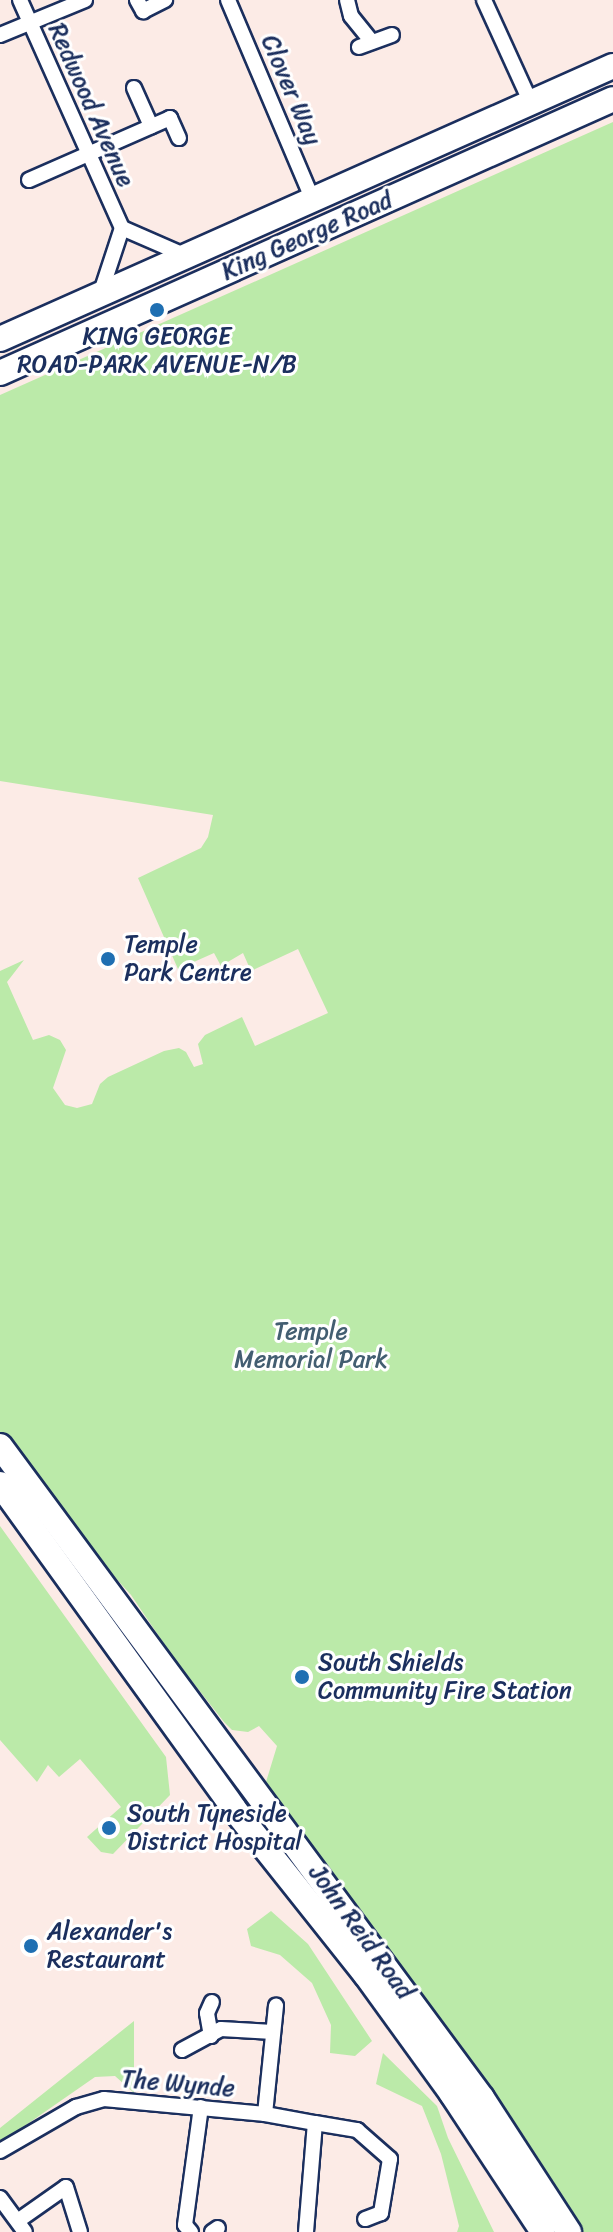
<!DOCTYPE html>
<style>
body{margin:0}
#map{position:relative;width:613px;height:2232px;overflow:hidden;background:#fcebe6;font-family:Sriracha,sans-serif}
div>[style]{position:absolute}
.green>*{inset:0;background:#bbeaa9}
.roads{filter:drop-shadow(2px 0 #1b2f5e) drop-shadow(-2px 0 #1b2f5e) drop-shadow(0 2px #1b2f5e) drop-shadow(0 -2px #1b2f5e)}
.street>*{height:14px;margin:-7px;padding:0 7px;transform-origin:7px;border-radius:7px;background:#fff}
.highway>*{height:24px;margin:-12px;padding:0 12px;transform-origin:12px;border-radius:12px;background:#fff}
.dots>*{width:22px;height:22px;translate:-50% -50%;box-sizing:border-box;border:4px solid #fff;border-radius:50%}
span{translate:-50% -50%;white-space:nowrap;text-align:center;line-height:1.15;-webkit-text-stroke:6px #fff;paint-order:stroke}
.street-label{font-size:24px;color:#1b2f5e}
.poi-label{font-size:24px;color:#1b2f5e}
.left{translate:0 -50%;text-align:left}
.park-label{font-size:24px;color:#435e71}
</style>
<div id="map">
<div class="green">
<div style="clip-path:polygon(613px 122px,613px 2232px,581px 2232px,422px 1997px,266px 1782px,277px 1746px,259px 1726px,248px 1732px,232px 1730px,224px 1722px,173px 1657px,131px 1595px,112px 1574px,106px 1577px,0 1434px,0 971px,24px 960px,7px 982px,33px 1040px,49px 1035px,60px 1040px,66px 1050px,53px 1088px,65px 1105px,77px 1108px,92px 1104px,100px 1084px,108px 1077px,164px 1051px,179px 1048px,186px 1052px,194px 1067px,203px 1064px,198px 1044px,205px 1035px,242px 1017px,255px 1046px,328px 1013px,298px 949px,251px 971px,243px 953px,221px 966px,214px 953px,178px 969px,138px 878px,201px 848px,208px 837px,213px 815px,0 781px,0 395px)"></div>
<div style="clip-path:polygon(0 1526px,166px 1757px,170px 1795px,113px 1854px,101px 1852px,87px 1837px,121px 1807px,80px 1759px,59px 1777px,48px 1765px,37px 1782px,0 1740px)"></div>
<div style="clip-path:polygon(271px 1911px,308px 1944px,372px 2041px,355px 2056px,330px 2053px,331px 2025px,312px 1983px,280px 1955px,251px 1946px,247px 1929px)"></div>
<div style="clip-path:polygon(134px 2021px,134px 2093px,115px 2076px,95px 2077px,0 2143px,0 2128px)"></div>
<div style="clip-path:polygon(383px 2053px,437px 2106px,448px 2138px,494px 2232px,457px 2232px,459px 2226px,441px 2154px,422px 2106px,376px 2084px)"></div>
</div>
<div class="roads">
<div class="street">
<div style="left:20px;top:0;width:250px;rotate:65.9deg"></div>
<div style="left:122px;top:228px;width:67px;rotate:108.2deg"></div>
<div style="left:137px;top:0;width:13px;rotate:61deg"></div>
<div style="left:143px;top:11px;width:25px;rotate:-27deg"></div>
<div style="left:228px;top:0;width:215px;rotate:67deg"></div>
<div style="left:347px;top:0;width:16px;rotate:76deg"></div>
<div style="left:351px;top:16px;width:33px;rotate:51deg"></div>
<div style="left:484px;top:0;width:113px;rotate:65.5deg"></div>
<div style="left:0;top:35px;width:92px;rotate:-22.4deg"></div>
<div style="left:359px;top:47px;width:35px;rotate:-20deg"></div>
<div style="left:134px;top:88px;width:42px;rotate:65.9deg"></div>
<div style="left:29px;top:180px;width:154px;rotate:-23.7deg"></div>
<div style="left:170px;top:118px;width:22px;rotate:66deg"></div>
<div style="left:122px;top:228px;width:68px;rotate:23.5deg"></div>
<div style="left:211px;top:2036px;width:23px;rotate:-100deg"></div>
<div style="left:207px;top:2013px;width:12px;rotate:-66deg"></div>
<div style="left:182px;top:2050px;width:44px;rotate:-28.3deg"></div>
<div style="left:221px;top:2029px;width:52px;rotate:3.3deg"></div>
<div style="left:265px;top:2114px;width:109px;rotate:-84.2deg"></div>
<div style="left:0;top:2151px;width:88px;rotate:-30.1deg"></div>
<div style="left:76px;top:2107px;width:29px;rotate:-16deg"></div>
<div style="left:104px;top:2099px;width:162px;rotate:5.3deg"></div>
<div style="left:265px;top:2114px;width:51px;rotate:10.2deg"></div>
<div style="left:0;top:2198px;width:42px;rotate:53.7deg"></div>
<div style="left:19px;top:2220px;width:57px;rotate:-35.1deg"></div>
<div style="left:66px;top:2187px;width:47px;rotate:72.7deg"></div>
<div style="left:191px;top:2232px;width:9px;rotate:-131deg"></div>
<div style="left:185px;top:2225px;width:119px;rotate:-82.3deg"></div>
<div style="left:212px;top:2232px;width:7px;rotate:-34deg"></div>
<div style="left:306px;top:2232px;width:109px;rotate:-85.3deg"></div>
<div style="left:315px;top:2123px;width:43px;rotate:9.5deg"></div>
<div style="left:357px;top:2130px;width:44px;rotate:41.3deg"></div>
<div style="left:390px;top:2159px;width:55px;rotate:99.5deg"></div>
<div style="left:381px;top:2213px;width:17px;rotate:159deg"></div>
</div>
<div class="highway">
<div style="left:0;top:339px;width:671px;rotate:-24.01deg"></div>
<div style="left:0;top:373px;width:671px;rotate:-24.08deg"></div>
<div style="left:0;top:1446px;width:811px;rotate:53.53deg"></div>
<div style="left:482px;top:2098px;width:160px;rotate:57deg"></div>
<div style="left:0;top:1484px;width:400px;rotate:54.2deg"></div>
<div style="left:234px;top:1809px;width:212px;rotate:51.5deg"></div>
<div style="left:366px;top:1975px;width:147px;rotate:54.1deg"></div>
<div style="left:452px;top:2094px;width:165px;rotate:56.6deg"></div>
</div>
</div>
<div class="dots">
<div style="left:157px;top:310px;background:#1f6fb2"></div>
<div style="left:108px;top:959px;background:#1f6fb2"></div>
<div style="left:302px;top:1677px;background:#1f6fb2"></div>
<div style="left:109px;top:1828px;background:#1f6fb2"></div>
<div style="left:31px;top:1946px;background:#1f6fb2"></div>
</div>
<div class="street-label">
<span style="left:291px;top:90px;rotate:67deg">Clover Way</span>
<span style="left:91px;top:105px;rotate:66deg">Redwood Avenue</span>
<span style="left:307px;top:236px;rotate:-24deg">King George Road</span>
<span style="left:361px;top:1932px;rotate:54deg">John Reid Road</span>
<span style="left:178px;top:2084px;rotate:5deg">The Wynde</span>
</div>
<div class="poi-label">
<span style="left:157px;top:351px">KING GEORGE<br>ROAD-PARK AVENUE-N/B</span>
<span class="left" style="left:124px;top:959px">Temple<br>Park Centre</span>
<span class="left" style="left:318px;top:1677px">South Shields<br>Community Fire Station</span>
<span class="left" style="left:127px;top:1828px">South Tyneside<br>District Hospital</span>
<span class="left" style="left:47px;top:1946px">Alexander's<br>Restaurant</span>
</div>
<div class="park-label">
<span style="left:311px;top:1346px">Temple<br>Memorial Park</span>
</div>
</div>
